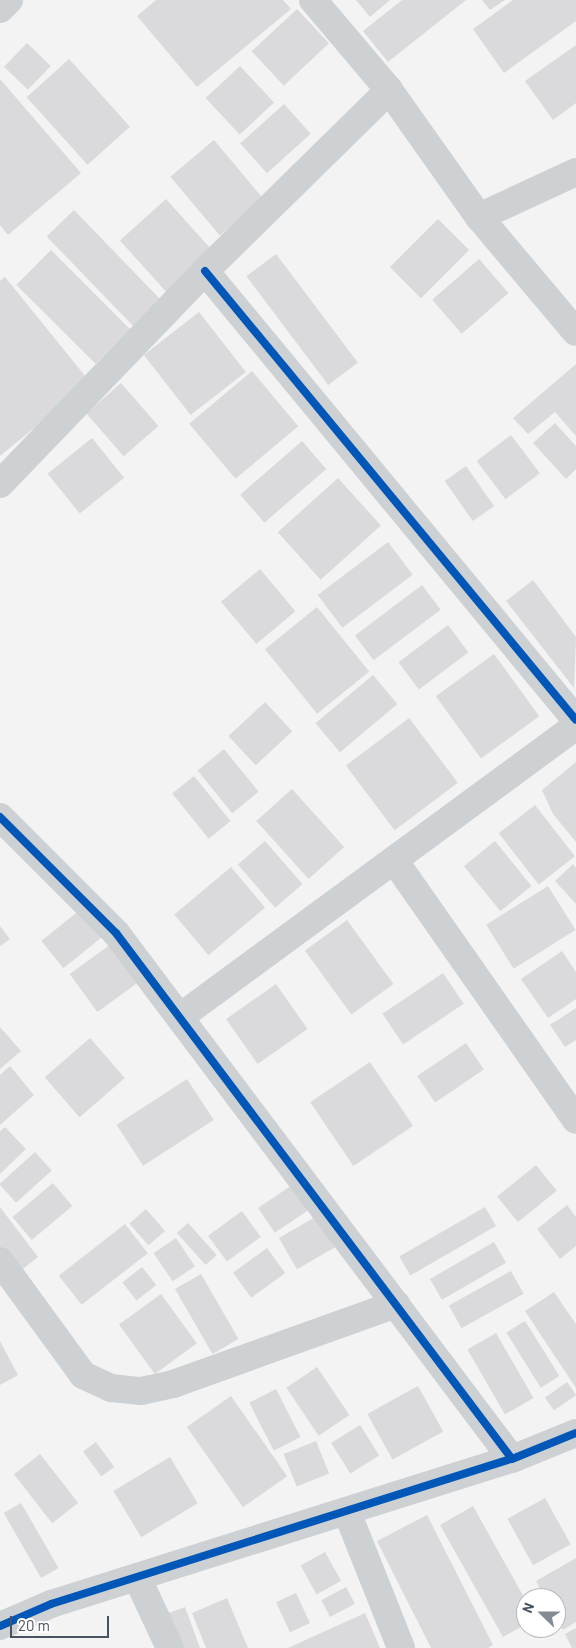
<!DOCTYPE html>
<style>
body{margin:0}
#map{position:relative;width:576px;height:1648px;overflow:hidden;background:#f3f3f3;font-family:Barlow,sans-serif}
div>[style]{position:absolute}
.building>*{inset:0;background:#dadadc;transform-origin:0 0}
.minor>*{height:28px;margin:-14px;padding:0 14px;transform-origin:14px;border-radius:14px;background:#ced1d4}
.tertiary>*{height:28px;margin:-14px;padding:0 14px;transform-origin:14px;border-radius:14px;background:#ced1d4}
.cycleway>*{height:8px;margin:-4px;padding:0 4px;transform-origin:4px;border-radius:4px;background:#0057b8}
span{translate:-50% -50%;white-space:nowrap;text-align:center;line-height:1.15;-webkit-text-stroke:4.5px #fff;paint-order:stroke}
.north{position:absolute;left:516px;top:1588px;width:50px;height:50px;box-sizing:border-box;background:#fff;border:1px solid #b6babf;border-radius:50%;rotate:292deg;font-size:14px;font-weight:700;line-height:20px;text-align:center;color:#49535f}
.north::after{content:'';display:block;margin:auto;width:18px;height:22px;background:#848b93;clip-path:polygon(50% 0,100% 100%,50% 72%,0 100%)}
.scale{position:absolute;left:10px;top:1616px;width:99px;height:22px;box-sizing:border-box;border:2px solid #49535f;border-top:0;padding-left:6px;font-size:15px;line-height:18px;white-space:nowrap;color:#49535f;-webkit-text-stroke:4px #fff;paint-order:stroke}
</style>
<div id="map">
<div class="building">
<div style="clip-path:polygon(156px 0,283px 0,291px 9px,197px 87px,137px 16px)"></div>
<div style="clip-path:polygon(356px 0,390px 0,370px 17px)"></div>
<div style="clip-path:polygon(402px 0,466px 0,388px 62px,363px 31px)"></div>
<div style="clip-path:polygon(482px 0,505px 0,490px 10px)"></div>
<div style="clip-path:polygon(513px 0,576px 0,576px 21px,504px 73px,473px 29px)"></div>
<div style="left:297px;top:9px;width:47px;height:62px;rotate:47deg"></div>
<div style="left:27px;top:43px;width:33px;height:33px;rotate:44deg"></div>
<div style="clip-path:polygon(576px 45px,576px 103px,553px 120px,525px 81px)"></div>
<div style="left:69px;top:59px;width:91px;height:57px;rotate:48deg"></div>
<div style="left:240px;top:66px;width:50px;height:47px;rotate:47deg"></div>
<div style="clip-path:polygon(0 79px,81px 173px,8px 235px,0 225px)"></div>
<div style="left:284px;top:104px;width:40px;height:59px;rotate:48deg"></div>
<div style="left:214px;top:140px;width:77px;height:57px;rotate:50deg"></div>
<div style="left:166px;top:199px;width:74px;height:62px;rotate:48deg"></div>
<div style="left:74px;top:210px;width:129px;height:38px;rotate:46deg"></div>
<div style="left:438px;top:219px;width:44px;height:68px;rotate:45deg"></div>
<div style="left:51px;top:250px;width:112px;height:49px;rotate:45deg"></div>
<div style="left:276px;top:254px;width:136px;height:37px;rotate:53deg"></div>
<div style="left:479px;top:259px;width:45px;height:62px;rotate:49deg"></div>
<div style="clip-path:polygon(5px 277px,90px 382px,0 456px,0 281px)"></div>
<div style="left:199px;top:312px;width:76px;height:70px;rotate:52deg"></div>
<div style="clip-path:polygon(576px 364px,576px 436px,555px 412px,528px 434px,513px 418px)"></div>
<div style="left:252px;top:371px;width:72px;height:82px;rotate:50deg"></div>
<div style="left:121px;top:383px;width:57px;height:46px;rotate:49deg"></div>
<div style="clip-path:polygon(555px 423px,576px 446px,576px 469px,566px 479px,533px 443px)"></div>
<div style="left:511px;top:435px;width:48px;height:43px;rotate:53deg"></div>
<div style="left:92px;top:438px;width:51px;height:57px;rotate:51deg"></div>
<div style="left:302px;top:441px;width:37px;height:82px;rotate:49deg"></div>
<div style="left:466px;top:466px;width:49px;height:26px;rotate:55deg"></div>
<div style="left:338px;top:478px;width:64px;height:81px;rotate:48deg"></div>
<div style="left:388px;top:542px;width:41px;height:88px;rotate:53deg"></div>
<div style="left:260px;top:569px;width:55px;height:51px;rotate:50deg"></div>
<div style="clip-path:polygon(533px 580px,576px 637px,574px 688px,506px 601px)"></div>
<div style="left:422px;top:585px;width:31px;height:84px;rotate:53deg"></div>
<div style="left:317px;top:607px;width:83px;height:67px;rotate:51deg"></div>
<div style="left:448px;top:625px;width:34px;height:62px;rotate:53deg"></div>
<div style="left:494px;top:654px;width:77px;height:72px;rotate:54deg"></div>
<div style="left:373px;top:675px;width:38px;height:75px;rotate:50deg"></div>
<div style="left:265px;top:702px;width:40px;height:50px;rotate:47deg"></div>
<div style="left:409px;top:718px;width:81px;height:79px;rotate:53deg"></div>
<div style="left:224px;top:749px;width:55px;height:34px;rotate:51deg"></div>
<div style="clip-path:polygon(576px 762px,576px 842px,553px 814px,542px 790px)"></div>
<div style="left:194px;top:776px;width:58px;height:28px;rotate:51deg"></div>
<div style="left:292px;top:789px;width:78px;height:48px;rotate:48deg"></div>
<div style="left:535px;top:805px;width:65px;height:46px;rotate:52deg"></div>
<div style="left:265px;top:841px;width:57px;height:36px;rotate:49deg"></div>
<div style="left:495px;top:841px;width:58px;height:40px;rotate:51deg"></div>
<div style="clip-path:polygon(573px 864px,576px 868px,576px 904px,555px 881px)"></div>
<div style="left:231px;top:867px;width:53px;height:74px;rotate:50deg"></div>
<div style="left:548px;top:886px;width:52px;height:73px;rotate:58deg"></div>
<div style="left:81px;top:909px;width:35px;height:51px;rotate:51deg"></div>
<div style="left:347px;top:920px;width:79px;height:52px;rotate:54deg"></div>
<div style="clip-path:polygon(0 926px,10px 939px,0 946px)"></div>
<div style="left:111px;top:944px;width:47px;height:51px;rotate:54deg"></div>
<div style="clip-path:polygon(562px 951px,576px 972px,576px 999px,548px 1018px,521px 979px)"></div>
<div style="left:443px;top:973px;width:37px;height:73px;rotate:56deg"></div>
<div style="left:276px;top:984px;width:55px;height:61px;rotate:55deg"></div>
<div style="clip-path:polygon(576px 1008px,576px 1040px,565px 1047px,550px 1025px)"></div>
<div style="clip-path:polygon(0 1027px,21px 1051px,0 1069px)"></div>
<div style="left:90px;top:1038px;width:53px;height:60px;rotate:49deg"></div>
<div style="left:466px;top:1043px;width:32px;height:59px;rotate:56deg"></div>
<div style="left:370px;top:1062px;width:77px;height:72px;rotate:56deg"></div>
<div style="clip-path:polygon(10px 1066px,34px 1095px,0 1125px,0 1075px)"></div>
<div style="left:187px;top:1079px;width:49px;height:84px;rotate:57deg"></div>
<div style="clip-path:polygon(5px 1127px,26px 1149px,0 1174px,0 1131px)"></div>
<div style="left:35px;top:1152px;width:25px;height:48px;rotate:48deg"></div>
<div style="left:536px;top:1165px;width:33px;height:50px;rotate:51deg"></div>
<div style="left:53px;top:1183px;width:30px;height:53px;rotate:50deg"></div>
<div style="left:292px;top:1185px;width:30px;height:41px;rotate:56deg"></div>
<div style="clip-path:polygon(567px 1205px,576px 1217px,576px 1246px,560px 1259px,537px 1229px)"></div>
<div style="clip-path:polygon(0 1207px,38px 1257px,19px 1272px,0 1247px)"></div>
<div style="left:485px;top:1207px;width:22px;height:99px;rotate:60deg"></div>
<div style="left:146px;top:1209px;width:29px;height:22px;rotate:49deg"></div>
<div style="left:242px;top:1211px;width:32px;height:42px;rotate:54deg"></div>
<div style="left:317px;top:1216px;width:36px;height:44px;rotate:60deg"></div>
<div style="left:188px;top:1223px;width:43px;height:15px;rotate:48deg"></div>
<div style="left:125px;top:1224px;width:37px;height:84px;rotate:52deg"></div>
<div style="left:176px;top:1238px;width:34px;height:27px;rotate:56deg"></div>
<div style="left:494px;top:1242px;width:24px;height:74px;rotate:60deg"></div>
<div style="left:267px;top:1248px;width:31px;height:42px;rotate:54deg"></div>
<div style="left:142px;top:1267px;width:23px;height:25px;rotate:52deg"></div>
<div style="left:511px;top:1271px;width:26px;height:71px;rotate:61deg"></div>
<div style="left:201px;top:1274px;width:75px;height:30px;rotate:60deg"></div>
<div style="clip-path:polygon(554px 1292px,576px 1324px,576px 1388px,525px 1311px)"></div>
<div style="left:161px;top:1294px;width:61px;height:52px;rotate:54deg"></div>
<div style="left:525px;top:1321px;width:65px;height:22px;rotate:58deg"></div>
<div style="left:496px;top:1333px;width:75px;height:33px;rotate:60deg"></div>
<div style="clip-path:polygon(0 1341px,18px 1375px,0 1385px)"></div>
<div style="left:317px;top:1367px;width:58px;height:37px;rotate:56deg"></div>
<div style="left:567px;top:1382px;width:16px;height:27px;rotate:55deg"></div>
<div style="left:418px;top:1386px;width:52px;height:58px;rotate:61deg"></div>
<div style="left:276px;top:1389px;width:54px;height:30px;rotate:63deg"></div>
<div style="left:231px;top:1396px;width:98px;height:54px;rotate:55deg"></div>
<div style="left:360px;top:1425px;width:36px;height:34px;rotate:58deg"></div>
<div style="left:316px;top:1441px;width:35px;height:35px;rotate:68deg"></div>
<div style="left:96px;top:1442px;width:31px;height:16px;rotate:54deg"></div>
<div style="left:40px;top:1454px;width:62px;height:33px;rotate:52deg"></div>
<div style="left:170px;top:1457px;width:54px;height:66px;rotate:59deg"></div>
<div style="left:545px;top:1498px;width:53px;height:43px;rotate:61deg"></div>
<div style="left:21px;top:1503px;width:75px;height:20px;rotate:60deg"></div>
<div style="clip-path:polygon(473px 1506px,526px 1601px,526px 1624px,503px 1637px,440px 1525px)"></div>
<div style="clip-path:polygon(427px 1515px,493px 1645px,488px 1648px,431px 1648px,377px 1541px)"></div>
<div style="left:325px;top:1552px;width:33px;height:28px;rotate:61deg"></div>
<div style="clip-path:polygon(576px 1558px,576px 1622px,563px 1630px,556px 1617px,556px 1598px,545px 1598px,536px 1581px)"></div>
<div style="left:346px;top:1587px;width:19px;height:28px;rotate:62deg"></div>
<div style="left:296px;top:1593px;width:33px;height:22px;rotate:65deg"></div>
<div style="clip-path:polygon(227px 1598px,248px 1648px,206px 1648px,192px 1613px)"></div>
<div style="clip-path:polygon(185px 1607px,200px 1648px,178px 1648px,166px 1614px)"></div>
<div style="clip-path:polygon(365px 1613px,380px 1648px,288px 1648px)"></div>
<div style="clip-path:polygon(576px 1628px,576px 1648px,572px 1648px,565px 1634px)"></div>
</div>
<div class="minor">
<div style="left:313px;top:0;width:118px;rotate:49.8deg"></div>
<div style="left:389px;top:90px;width:156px;rotate:54.7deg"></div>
<div style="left:479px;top:217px;width:107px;rotate:-24.9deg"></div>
<div style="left:0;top:9px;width:13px;rotate:-45deg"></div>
<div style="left:479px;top:217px;width:150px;rotate:49.9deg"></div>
<div style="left:205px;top:271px;width:582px;rotate:50.43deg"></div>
<div style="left:0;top:484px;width:296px;rotate:-46.1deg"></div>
<div style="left:205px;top:271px;width:258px;rotate:-44.5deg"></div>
<div style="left:0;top:817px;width:164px;rotate:45deg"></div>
<div style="left:116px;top:933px;width:658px;rotate:53.03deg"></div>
<div style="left:394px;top:860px;width:317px;rotate:55deg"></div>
<div style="left:180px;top:1017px;width:491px;rotate:-36.3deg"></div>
<div style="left:0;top:1261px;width:141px;rotate:53.9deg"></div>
<div style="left:83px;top:1375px;width:31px;rotate:25deg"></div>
<div style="left:111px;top:1388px;width:30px;rotate:6deg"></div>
<div style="left:141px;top:1391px;width:33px;rotate:-12deg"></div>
<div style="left:173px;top:1384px;width:237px;rotate:-19.7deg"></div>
<div style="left:347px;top:1512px;width:146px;rotate:68.3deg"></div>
<div style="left:137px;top:1577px;width:78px;rotate:65.1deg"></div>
</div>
<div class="tertiary">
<div style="left:0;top:1626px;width:56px;rotate:-23.3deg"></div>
<div style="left:51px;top:1604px;width:483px;rotate:-17.5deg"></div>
<div style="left:512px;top:1459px;width:69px;rotate:-22.1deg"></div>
</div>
<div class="cycleway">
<div style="left:205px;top:271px;width:582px;rotate:50.43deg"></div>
<div style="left:0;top:817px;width:164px;rotate:45deg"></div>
<div style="left:116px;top:933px;width:658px;rotate:53.03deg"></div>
<div style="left:0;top:1626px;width:56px;rotate:-23.3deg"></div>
<div style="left:51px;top:1604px;width:483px;rotate:-17.5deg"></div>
<div style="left:512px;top:1459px;width:69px;rotate:-22.1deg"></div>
</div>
<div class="north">N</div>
<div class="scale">20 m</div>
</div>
